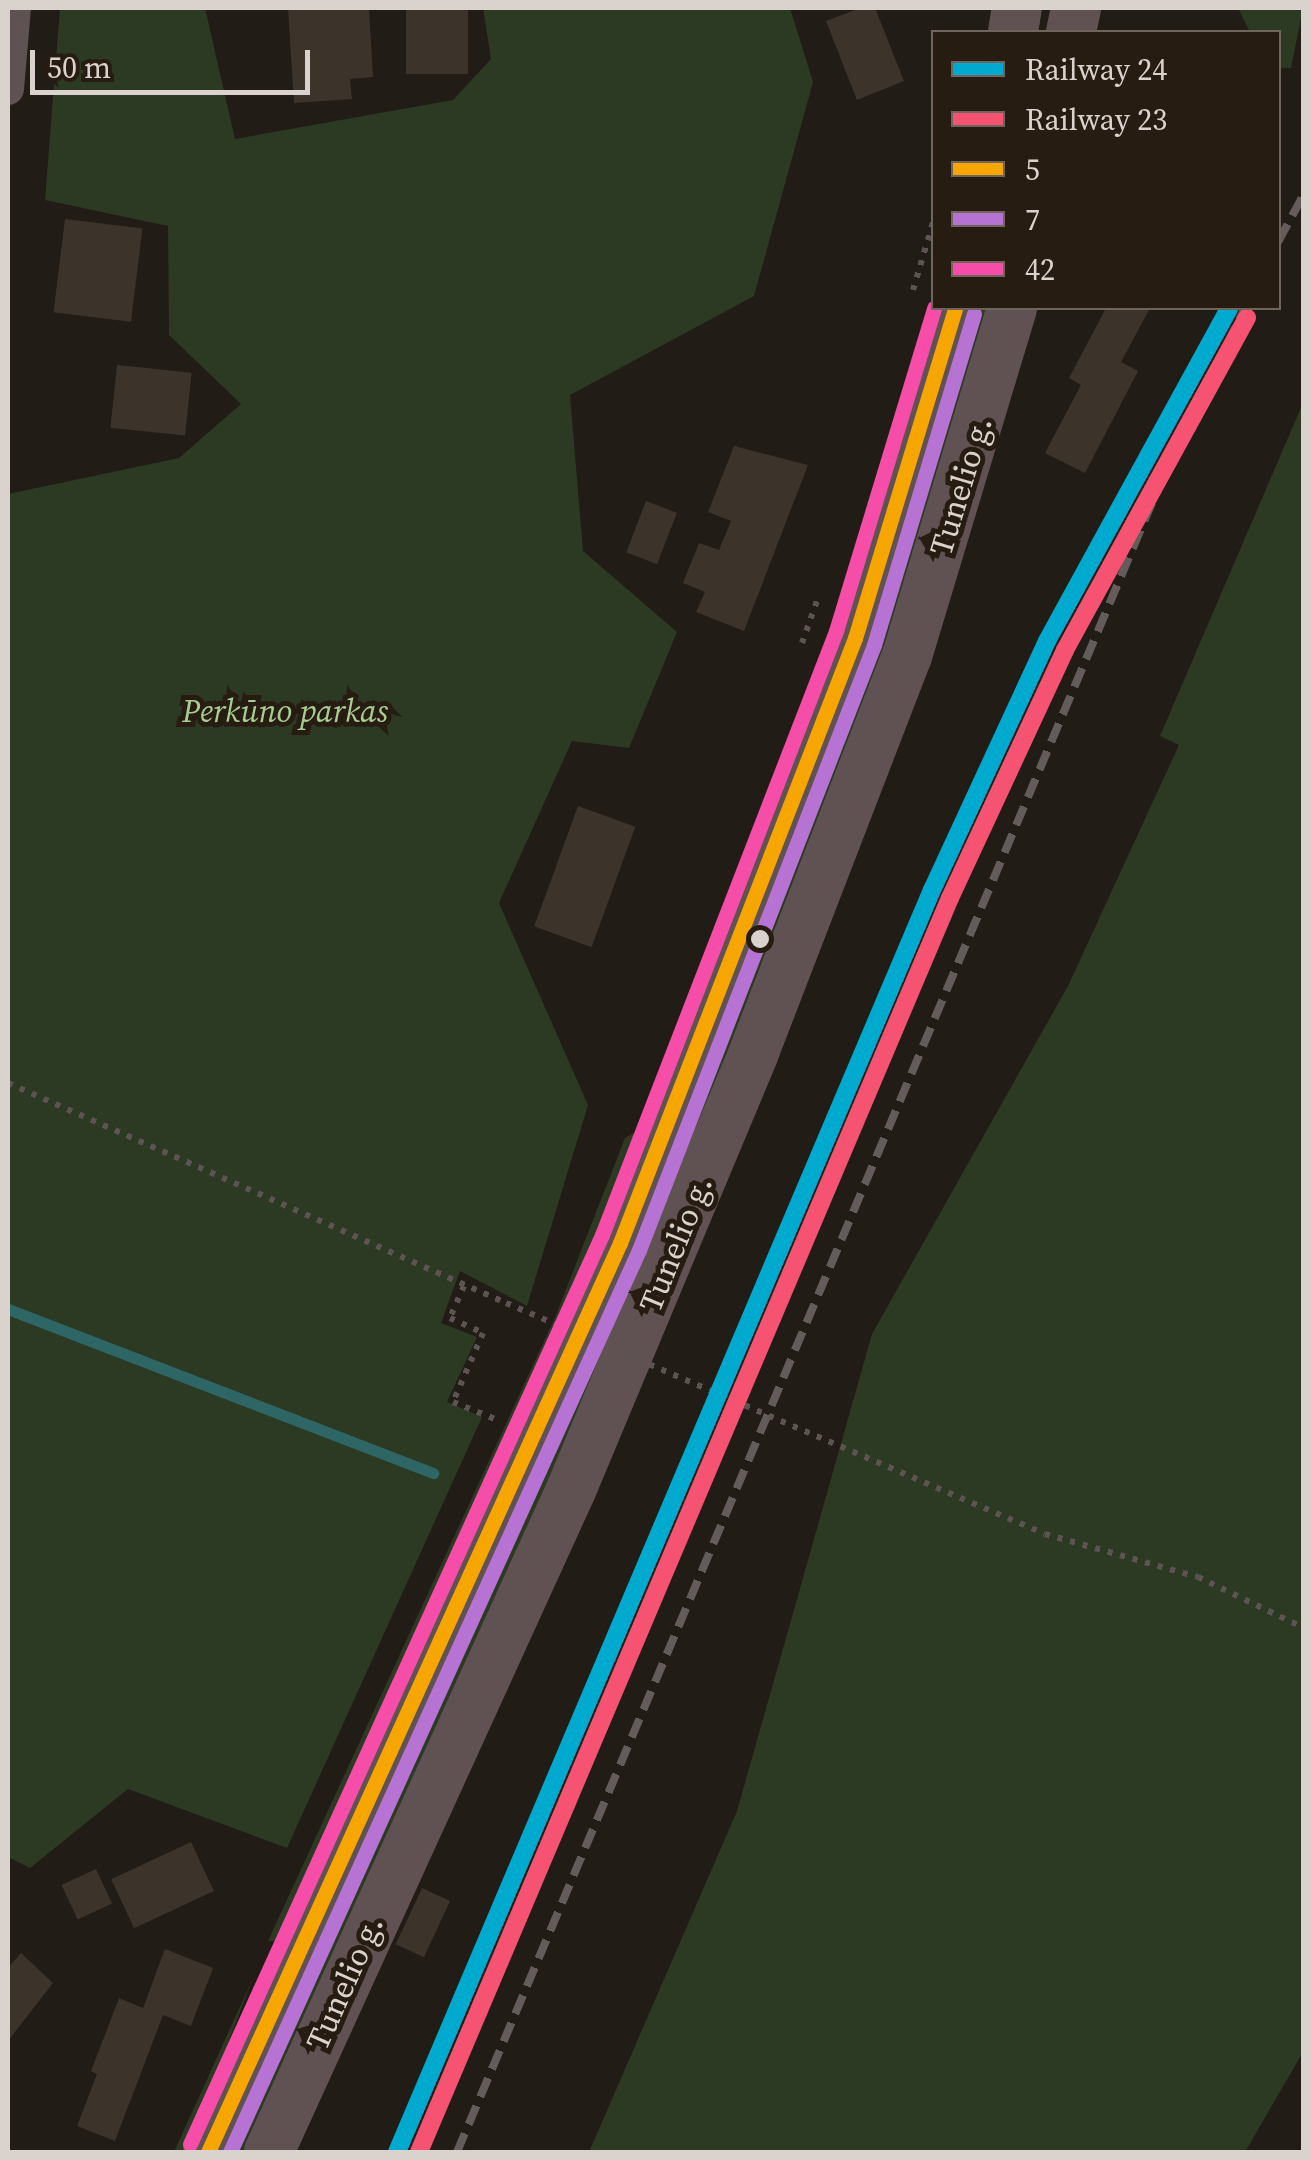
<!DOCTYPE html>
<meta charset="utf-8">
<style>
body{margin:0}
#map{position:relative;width:1311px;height:2160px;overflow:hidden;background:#221c17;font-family:"Source Serif 4",serif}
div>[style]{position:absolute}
.green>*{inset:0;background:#2c3923}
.stream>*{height:11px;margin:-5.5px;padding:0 5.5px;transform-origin:5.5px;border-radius:5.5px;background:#2d6665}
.building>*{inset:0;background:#3c342b;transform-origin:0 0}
.path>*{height:6px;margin-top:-3px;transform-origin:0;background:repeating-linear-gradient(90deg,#5c5352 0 5px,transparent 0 13px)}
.street>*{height:32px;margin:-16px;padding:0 16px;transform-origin:16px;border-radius:16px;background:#5e5253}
.primary>*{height:50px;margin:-25px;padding:0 25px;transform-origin:25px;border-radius:25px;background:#605252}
.rail>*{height:8px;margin-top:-4px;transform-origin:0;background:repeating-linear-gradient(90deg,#635c5a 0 20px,transparent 0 30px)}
.path-bridge>*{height:6px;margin-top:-3px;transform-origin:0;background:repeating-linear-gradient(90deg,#5c5352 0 5px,transparent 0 13px)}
.bus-1>*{height:15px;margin:-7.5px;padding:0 7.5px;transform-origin:7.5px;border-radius:7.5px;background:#f7a600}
.bus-2>*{height:15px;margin:-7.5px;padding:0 7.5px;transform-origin:7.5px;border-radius:7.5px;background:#b673d3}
.bus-3>*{height:15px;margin:-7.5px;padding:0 7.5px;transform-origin:7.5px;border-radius:7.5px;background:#f54da8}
.rail-1>*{height:18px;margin:-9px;padding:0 9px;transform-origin:9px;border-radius:9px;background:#00a9ce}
.rail-2>*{height:18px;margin:-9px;padding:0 9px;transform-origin:9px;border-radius:9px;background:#f65372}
.dots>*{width:28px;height:28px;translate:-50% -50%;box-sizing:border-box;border:5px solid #271c12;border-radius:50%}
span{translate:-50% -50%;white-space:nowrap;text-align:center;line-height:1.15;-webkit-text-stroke:10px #271c12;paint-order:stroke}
.street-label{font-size:32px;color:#dad2cc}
.park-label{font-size:32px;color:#a7ce90;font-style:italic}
.frame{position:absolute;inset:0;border:10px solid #dad2cc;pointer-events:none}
.legend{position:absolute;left:931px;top:30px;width:350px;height:280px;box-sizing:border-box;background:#271c12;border:2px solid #6f655c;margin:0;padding:12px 18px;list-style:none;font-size:30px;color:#dad2cc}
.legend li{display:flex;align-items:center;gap:20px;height:50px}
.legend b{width:50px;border:2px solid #6f655c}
.scale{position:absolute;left:30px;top:50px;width:280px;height:45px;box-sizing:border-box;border:5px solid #dad2cc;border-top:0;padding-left:12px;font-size:30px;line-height:35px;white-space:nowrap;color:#dad2cc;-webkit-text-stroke:8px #271c12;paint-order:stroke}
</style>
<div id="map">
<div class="green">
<div style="clip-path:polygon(60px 8px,205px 8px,235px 139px,453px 100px,491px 59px,483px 8px,790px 8px,813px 82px,754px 296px,570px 395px,583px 551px,677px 632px,629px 748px,572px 741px,499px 903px,588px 1105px,527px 1306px,460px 1271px,441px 1323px,477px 1337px,447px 1402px,482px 1417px,287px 1848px,128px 1789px,30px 1868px,8px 1857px,8px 494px,179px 458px,241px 404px,169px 335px,168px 226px,45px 200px)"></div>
<div style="clip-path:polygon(1238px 8px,1303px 8px,1291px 68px,1279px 68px,1278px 32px,1250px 32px)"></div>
<div style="clip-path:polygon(979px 308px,991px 308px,906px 599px,604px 1370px,247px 2152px,237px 2152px,672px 1174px,894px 596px)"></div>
<div style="clip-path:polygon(1303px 403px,1303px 2052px,1245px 2152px,589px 2152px,737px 1811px,872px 1334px,1068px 986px,1179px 745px,1160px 736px)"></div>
<div style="clip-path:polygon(642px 1128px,578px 1292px,282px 1941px,268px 1941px,556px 1315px,625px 1138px)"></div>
<div style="clip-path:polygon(253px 1978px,186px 2152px,174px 2152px)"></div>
</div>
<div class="stream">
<div style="left:8px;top:1309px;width:456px;rotate:21.1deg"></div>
</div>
<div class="building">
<div style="clip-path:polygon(288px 8px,369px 8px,373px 77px,350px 79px,352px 99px,294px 103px)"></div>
<div style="left:406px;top:8px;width:62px;height:66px"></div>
<div style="clip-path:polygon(860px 8px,875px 8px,904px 81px,857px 100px,826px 21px)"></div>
<div style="left:65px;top:219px;width:78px;height:94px;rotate:7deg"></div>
<div style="clip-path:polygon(1106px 308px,1150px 308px,1121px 362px,1138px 371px,1085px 473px,1045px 453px,1081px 385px,1069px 378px)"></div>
<div style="left:117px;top:365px;width:75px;height:63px;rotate:6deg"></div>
<div style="clip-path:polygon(734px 446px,808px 465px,744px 631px,696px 612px,705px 592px,683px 583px,699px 543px,719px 550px,731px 521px,708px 512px)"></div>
<div style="left:646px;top:501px;width:33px;height:55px;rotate:21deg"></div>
<div style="left:578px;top:806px;width:61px;height:128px;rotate:20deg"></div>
<div style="left:191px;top:1842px;width:54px;height:88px;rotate:65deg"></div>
<div style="left:96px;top:1869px;width:38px;height:38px;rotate:65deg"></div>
<div style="left:422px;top:1888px;width:31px;height:62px;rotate:25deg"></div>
<div style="clip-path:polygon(165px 1949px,213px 1968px,191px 2026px,163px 2015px,115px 2141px,77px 2126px,97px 2074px,91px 2071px,119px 1998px,143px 2008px)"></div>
<div style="clip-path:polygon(21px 1953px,53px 1983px,8px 2041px,8px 1968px)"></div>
</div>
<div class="path">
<div style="left:913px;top:290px;width:74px;rotate:-73.5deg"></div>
<div style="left:802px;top:643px;width:48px;rotate:-70.4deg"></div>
<div style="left:8px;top:1083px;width:544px;rotate:23.83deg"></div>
<div style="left:464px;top:1286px;width:35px;rotate:114deg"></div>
<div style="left:450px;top:1318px;width:36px;rotate:24deg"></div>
<div style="left:483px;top:1333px;width:75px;rotate:113.5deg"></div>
<div style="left:453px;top:1402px;width:45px;rotate:22deg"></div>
<div style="left:1045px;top:1534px;width:159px;rotate:15.7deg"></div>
<div style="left:1198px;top:1577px;width:118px;rotate:25.7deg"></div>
</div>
<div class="street">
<div style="left:8px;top:89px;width:81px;rotate:-85.1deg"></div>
</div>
<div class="primary">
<div style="left:1013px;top:32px;width:24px;rotate:-81deg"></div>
<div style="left:1071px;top:32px;width:25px;rotate:-78deg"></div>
<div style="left:208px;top:2152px;width:998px;rotate:-65.62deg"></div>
<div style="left:620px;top:1243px;width:649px;rotate:-68.77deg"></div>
<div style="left:855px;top:638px;width:345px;rotate:-73.1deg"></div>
<div style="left:269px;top:2152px;width:728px;rotate:-65.48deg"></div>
<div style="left:571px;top:1490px;width:475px;rotate:-67.3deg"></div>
<div style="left:754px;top:1052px;width:425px;rotate:-68.9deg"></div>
<div style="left:907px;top:656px;width:363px;rotate:-73.2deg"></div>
</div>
<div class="rail">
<div style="left:1278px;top:242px;width:55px;rotate:-61.6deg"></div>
<div style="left:457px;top:2152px;width:1813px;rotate:-67.15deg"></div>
<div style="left:1161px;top:481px;width:192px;rotate:-64.1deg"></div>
</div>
<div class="path-bridge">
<div style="left:506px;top:1303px;width:586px;rotate:23.2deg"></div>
</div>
<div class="bus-1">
<div style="left:208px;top:2152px;width:998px;rotate:-65.62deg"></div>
<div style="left:620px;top:1243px;width:649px;rotate:-68.77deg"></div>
<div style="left:855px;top:638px;width:345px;rotate:-73.1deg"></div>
</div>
<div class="bus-2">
<div style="left:230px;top:2152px;width:990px;rotate:-65.61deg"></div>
<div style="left:639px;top:1250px;width:649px;rotate:-68.77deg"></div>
<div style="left:874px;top:645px;width:346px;rotate:-73.2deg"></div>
</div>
<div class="bus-3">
<div style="left:190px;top:2144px;width:998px;rotate:-65.62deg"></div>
<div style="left:602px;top:1235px;width:648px;rotate:-68.82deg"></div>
<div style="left:836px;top:631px;width:338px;rotate:-73.1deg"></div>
</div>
<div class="rail-1">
<div style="left:397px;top:2152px;width:1371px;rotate:-67.03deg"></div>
<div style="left:932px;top:890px;width:274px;rotate:-65.2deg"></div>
<div style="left:1047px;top:641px;width:379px;rotate:-61.3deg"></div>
</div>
<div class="rail-2">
<div style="left:419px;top:2152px;width:1362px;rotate:-67.05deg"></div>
<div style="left:950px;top:898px;width:273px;rotate:-65.1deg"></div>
<div style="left:1065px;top:650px;width:379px;rotate:-61.3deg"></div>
</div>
<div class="dots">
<div style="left:760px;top:939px;background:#dad2cc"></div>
</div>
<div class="street-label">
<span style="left:961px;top:486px;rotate:-73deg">Tunelio g.</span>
<span style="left:676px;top:1244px;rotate:-68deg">Tunelio g.</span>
<span style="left:345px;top:1983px;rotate:-66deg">Tunelio g.</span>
</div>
<div class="park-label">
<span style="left:285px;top:711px">Perkūno parkas</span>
</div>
<div class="frame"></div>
<ul class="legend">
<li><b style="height:12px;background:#00a9ce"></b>Railway 24</li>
<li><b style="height:12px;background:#f65372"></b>Railway 23</li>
<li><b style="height:12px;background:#f7a600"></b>5</li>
<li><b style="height:12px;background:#b673d3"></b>7</li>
<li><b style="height:12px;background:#f54da8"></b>42</li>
</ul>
<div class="scale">50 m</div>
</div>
